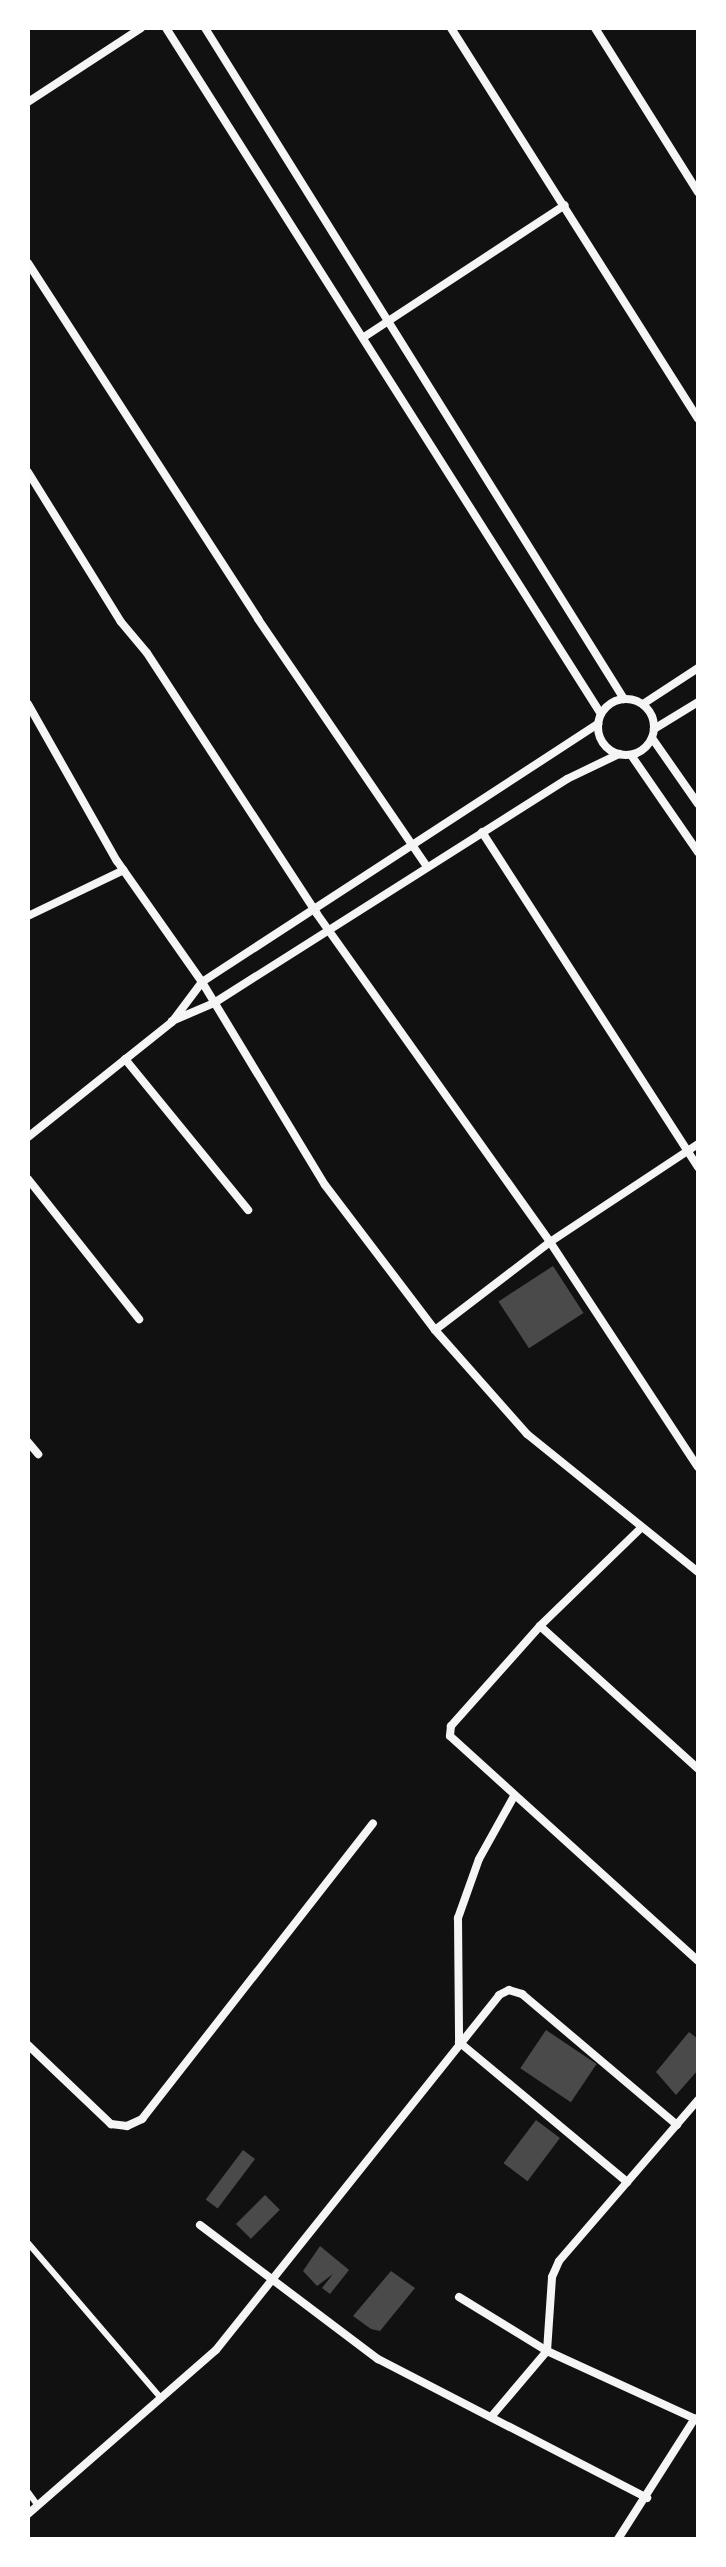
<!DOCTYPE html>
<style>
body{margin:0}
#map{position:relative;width:726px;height:2567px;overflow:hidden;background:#111;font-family:"PT Sans Narrow",sans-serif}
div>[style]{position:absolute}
.building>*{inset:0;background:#4a4a4a;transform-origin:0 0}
.service>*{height:6px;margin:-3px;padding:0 3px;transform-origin:3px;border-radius:3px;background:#f5f5f5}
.minor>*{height:8px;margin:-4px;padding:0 4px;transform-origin:4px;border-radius:4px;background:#f5f5f5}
.minor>.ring{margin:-4px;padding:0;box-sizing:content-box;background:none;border:8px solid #f5f5f5;border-radius:50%}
span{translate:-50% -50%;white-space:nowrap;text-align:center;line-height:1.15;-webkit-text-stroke:8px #fff;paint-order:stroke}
.frame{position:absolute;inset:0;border:30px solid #fff;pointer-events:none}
</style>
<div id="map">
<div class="building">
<div style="left:553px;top:1266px;width:56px;height:65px;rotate:57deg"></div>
<div style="left:546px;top:2030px;width:61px;height:46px;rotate:34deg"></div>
<div style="clip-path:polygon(689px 2032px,698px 2039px,698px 2070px,676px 2095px,656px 2072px)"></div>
<div style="left:536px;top:2120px;width:30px;height:54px;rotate:37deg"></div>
<div style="left:243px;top:2150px;width:15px;height:62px;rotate:37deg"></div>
<div style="left:265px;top:2195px;width:21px;height:41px;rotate:45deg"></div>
<div style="clip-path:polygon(320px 2246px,349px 2270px,330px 2294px,322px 2288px,333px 2274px,317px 2286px,303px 2271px)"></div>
<div style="clip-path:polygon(391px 2271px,415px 2288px,380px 2331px,371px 2329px,353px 2316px)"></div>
</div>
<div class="service">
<div style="left:28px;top:2243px;width:204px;rotate:49.4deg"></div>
<div style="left:28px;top:2492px;width:17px;rotate:54deg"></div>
</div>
<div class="minor">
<div style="left:166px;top:28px;width:812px;rotate:57.62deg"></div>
<div style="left:205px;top:28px;width:791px;rotate:58.02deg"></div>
<div style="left:451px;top:28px;width:462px;rotate:57.7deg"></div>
<div style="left:595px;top:28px;width:194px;rotate:57.9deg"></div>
<div style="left:28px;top:102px;width:135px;rotate:-33.2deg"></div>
<div style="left:28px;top:263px;width:424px;rotate:57.1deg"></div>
<div style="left:258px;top:619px;width:300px;rotate:55.7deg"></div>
<div style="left:364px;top:337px;width:240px;rotate:-33.3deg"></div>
<div style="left:28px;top:472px;width:176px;rotate:58.2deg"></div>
<div style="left:121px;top:622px;width:40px;rotate:50deg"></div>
<div style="left:147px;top:653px;width:311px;rotate:56.9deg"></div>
<div style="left:317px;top:914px;width:402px;rotate:54.6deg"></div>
<div style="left:550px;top:1242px;width:269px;rotate:56.7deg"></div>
<div class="ring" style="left:598px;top:699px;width:48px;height:48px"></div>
<div style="left:28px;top:704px;width:180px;rotate:60.5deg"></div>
<div style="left:117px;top:861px;width:148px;rotate:54.9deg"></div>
<div style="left:202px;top:982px;width:237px;rotate:58.8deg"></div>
<div style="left:325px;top:1185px;width:182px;rotate:52.8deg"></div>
<div style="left:435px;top:1330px;width:139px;rotate:48.5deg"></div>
<div style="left:527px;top:1434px;width:220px;rotate:38.9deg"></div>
<div style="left:643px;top:704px;width:66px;rotate:-33.2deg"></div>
<div style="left:654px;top:729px;width:52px;rotate:-31.5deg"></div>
<div style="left:652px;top:738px;width:80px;rotate:55.1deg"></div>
<div style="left:631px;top:755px;width:118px;rotate:55.4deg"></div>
<div style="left:482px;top:832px;width:399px;rotate:57.2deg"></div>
<div style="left:28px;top:916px;width:106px;rotate:-25.6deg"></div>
<div style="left:172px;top:1021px;width:46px;rotate:-23.2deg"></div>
<div style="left:214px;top:1003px;width:418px;rotate:-32.4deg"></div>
<div style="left:567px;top:779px;width:58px;rotate:-25.7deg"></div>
<div style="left:125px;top:1059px;width:195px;rotate:50.8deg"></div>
<div style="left:28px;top:1137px;width:184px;rotate:-38.6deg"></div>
<div style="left:172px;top:1022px;width:50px;rotate:-53.1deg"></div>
<div style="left:202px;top:982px;width:473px;rotate:-33.1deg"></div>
<div style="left:28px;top:1179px;width:179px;rotate:51.6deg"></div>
<div style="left:435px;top:1330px;width:145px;rotate:-37.4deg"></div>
<div style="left:550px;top:1242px;width:178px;rotate:-33.5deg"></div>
<div style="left:28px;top:1442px;width:16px;rotate:50deg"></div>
<div style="left:641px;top:1528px;width:141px;rotate:135.9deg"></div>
<div style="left:540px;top:1626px;width:134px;rotate:131.7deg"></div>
<div style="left:451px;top:1726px;width:10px;rotate:96deg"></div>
<div style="left:450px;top:1736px;width:335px;rotate:42.2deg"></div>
<div style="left:540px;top:1626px;width:213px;rotate:42.1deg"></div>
<div style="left:513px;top:1798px;width:70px;rotate:119.1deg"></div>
<div style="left:479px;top:1859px;width:63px;rotate:109.6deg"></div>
<div style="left:458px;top:1918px;width:124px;rotate:89.5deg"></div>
<div style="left:459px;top:2042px;width:219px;rotate:39.8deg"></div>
<div style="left:28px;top:2045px;width:115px;rotate:43.6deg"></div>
<div style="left:111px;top:2124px;width:16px;rotate:7deg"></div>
<div style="left:127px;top:2126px;width:17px;rotate:-25deg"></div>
<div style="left:142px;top:2119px;width:375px;rotate:-52deg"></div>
<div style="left:200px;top:2225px;width:223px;rotate:37deg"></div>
<div style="left:378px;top:2359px;width:303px;rotate:27.3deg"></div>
<div style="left:459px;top:2297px;width:103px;rotate:31.5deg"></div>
<div style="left:547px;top:2351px;width:166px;rotate:24.6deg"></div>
<div style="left:491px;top:2417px;width:87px;rotate:-49.7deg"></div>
<div style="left:547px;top:2351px;width:74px;rotate:-86.1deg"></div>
<div style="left:552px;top:2277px;width:17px;rotate:-66deg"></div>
<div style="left:559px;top:2261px;width:213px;rotate:-49.2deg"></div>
<div style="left:28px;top:2514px;width:249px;rotate:-41.1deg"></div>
<div style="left:216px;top:2350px;width:454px;rotate:-51.4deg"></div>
<div style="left:499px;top:1995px;width:11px;rotate:-27deg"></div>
<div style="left:509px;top:1990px;width:14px;rotate:17deg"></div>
<div style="left:522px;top:1994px;width:203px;rotate:40.2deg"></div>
<div style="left:618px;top:2539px;width:143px;rotate:-57.5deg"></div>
</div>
<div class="frame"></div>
</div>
